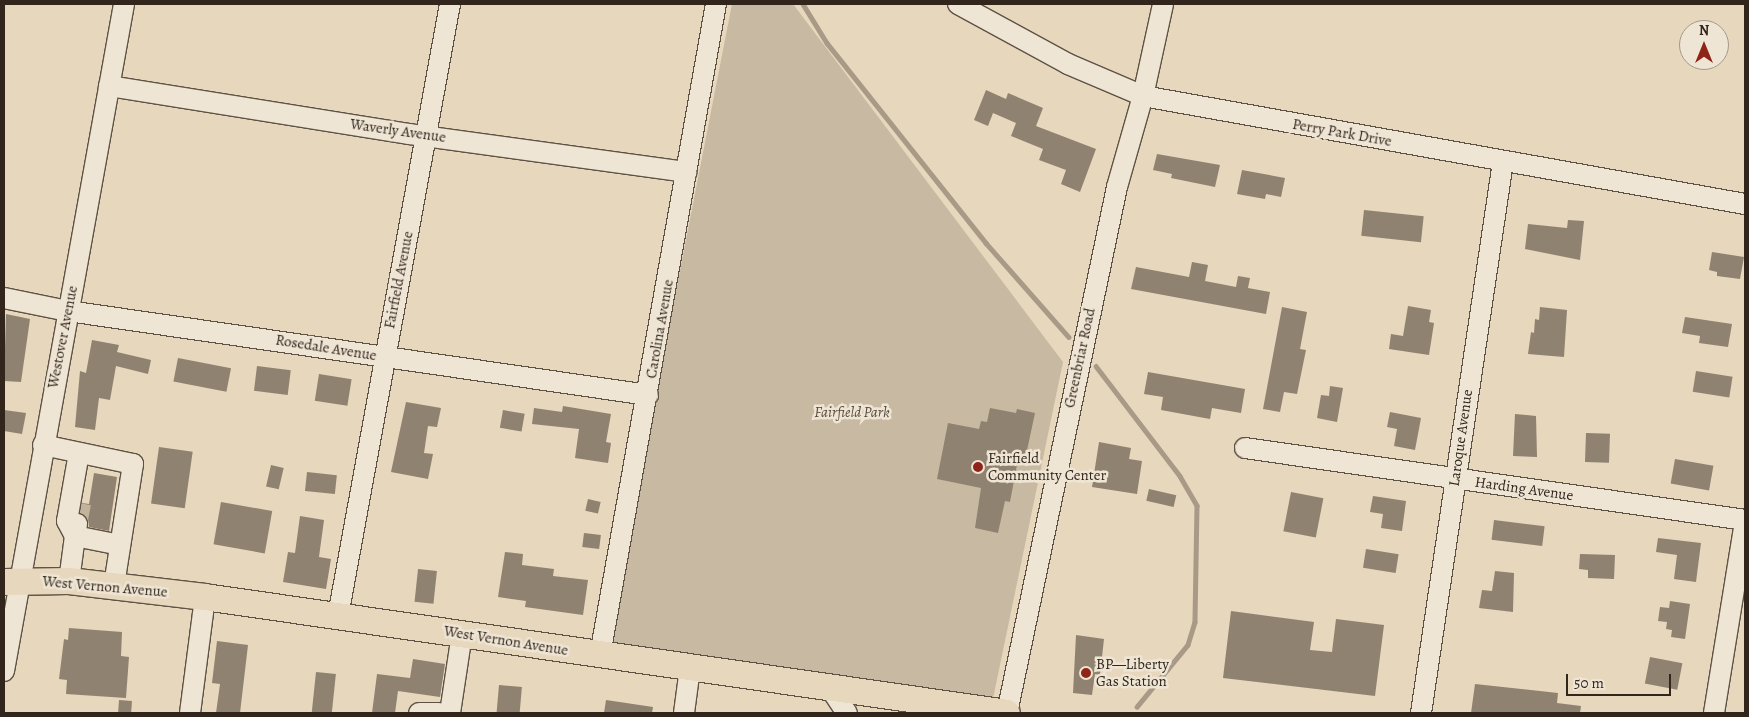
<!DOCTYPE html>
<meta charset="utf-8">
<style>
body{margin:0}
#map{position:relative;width:1749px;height:717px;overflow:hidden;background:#e6d7bd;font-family:Alegreya,serif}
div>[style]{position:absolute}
.green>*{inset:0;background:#c7b9a2}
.stream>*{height:4.5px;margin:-2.25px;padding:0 2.25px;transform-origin:2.25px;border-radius:2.25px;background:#a89a86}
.building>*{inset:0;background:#8f8270;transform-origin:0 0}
.minor-tunnel>*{height:20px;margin-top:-10px;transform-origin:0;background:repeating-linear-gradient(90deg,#c2b39d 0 20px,transparent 0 30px)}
.roads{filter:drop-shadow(1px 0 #5e5244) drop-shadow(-1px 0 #5e5244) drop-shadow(0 1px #5e5244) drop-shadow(0 -1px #5e5244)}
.minor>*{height:20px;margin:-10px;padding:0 10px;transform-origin:10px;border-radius:10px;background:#efe5d4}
.major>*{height:26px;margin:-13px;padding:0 13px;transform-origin:13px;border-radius:13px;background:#e6d7bd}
.dots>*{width:14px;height:14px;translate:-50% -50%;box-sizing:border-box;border:2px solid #efe5d4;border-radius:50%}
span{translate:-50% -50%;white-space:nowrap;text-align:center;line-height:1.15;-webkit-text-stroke:5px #efe5d4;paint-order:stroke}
.street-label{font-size:15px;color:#31251c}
.park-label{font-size:15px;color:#564a3e;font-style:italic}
.poi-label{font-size:15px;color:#31251c}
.left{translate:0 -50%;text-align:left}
.frame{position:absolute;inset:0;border:5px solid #31251c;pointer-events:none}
.north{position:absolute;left:1679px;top:20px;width:50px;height:50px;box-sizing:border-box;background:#efe5d4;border:1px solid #a3988a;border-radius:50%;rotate:0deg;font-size:14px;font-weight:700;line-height:20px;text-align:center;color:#31251c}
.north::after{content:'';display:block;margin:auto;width:18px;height:22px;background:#8f2418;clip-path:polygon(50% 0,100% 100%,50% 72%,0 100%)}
.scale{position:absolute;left:1566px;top:674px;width:105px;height:22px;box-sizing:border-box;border:2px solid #31251c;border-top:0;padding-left:6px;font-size:15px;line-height:18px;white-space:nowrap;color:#31251c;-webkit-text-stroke:4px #efe5d4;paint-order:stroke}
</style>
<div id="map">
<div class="green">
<div style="clip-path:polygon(732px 4px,793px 4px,1063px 362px,990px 713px,605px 655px)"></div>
</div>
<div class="stream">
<div style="left:803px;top:4px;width:46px;rotate:58.4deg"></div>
<div style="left:827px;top:43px;width:256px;rotate:51.5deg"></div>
<div style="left:986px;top:243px;width:125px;rotate:48.6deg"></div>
<div style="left:1096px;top:366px;width:138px;rotate:52.6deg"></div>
<div style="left:1180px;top:476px;width:34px;rotate:60deg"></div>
<div style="left:1197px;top:506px;width:116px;rotate:91deg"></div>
<div style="left:1195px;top:622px;width:24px;rotate:107deg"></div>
<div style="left:1188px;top:645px;width:80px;rotate:129.4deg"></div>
</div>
<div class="building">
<div style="clip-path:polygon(986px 90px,1006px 99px,1008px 93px,1043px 108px,1036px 126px,1096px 149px,1080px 192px,1061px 184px,1066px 170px,1039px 160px,1043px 149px,1011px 136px,1016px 123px,993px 113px,988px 126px,974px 120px)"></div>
<div style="clip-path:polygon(1157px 154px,1220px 165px,1215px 187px,1171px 178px,1172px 174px,1153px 170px)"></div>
<div style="clip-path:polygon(1242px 170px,1285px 178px,1281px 197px,1266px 194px,1265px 199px,1237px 194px)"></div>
<div style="left:1364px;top:210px;width:60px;height:26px;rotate:6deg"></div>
<div style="clip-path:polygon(1568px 220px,1584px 221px,1580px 260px,1525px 249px,1528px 224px,1567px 228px)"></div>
<div style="clip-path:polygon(1712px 252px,1744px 257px,1740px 279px,1717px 276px,1717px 272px,1709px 270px)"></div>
<div style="clip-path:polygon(1192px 262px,1208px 265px,1205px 281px,1236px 287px,1238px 276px,1250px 278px,1248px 288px,1270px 292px,1266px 314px,1131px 289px,1136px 267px,1189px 277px)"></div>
<div style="clip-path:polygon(1408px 306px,1431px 310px,1429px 322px,1434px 323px,1429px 355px,1389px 349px,1391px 334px,1403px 336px)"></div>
<div style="clip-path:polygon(1282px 307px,1307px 312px,1300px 349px,1306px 350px,1297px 394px,1284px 392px,1280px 412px,1263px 409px)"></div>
<div style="clip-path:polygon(1540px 307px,1567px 310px,1564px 357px,1528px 354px,1531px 332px,1534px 333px,1535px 319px,1539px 320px)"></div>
<div style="clip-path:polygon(6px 314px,30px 319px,21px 382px,4px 381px)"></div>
<div style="clip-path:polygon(1685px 317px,1732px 324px,1728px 347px,1699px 343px,1700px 336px,1682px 333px)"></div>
<div style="clip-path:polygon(92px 340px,119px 345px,117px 352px,151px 360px,148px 374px,116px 366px,110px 400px,99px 398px,95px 430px,75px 427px,80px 371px,86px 373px)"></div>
<div style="left:178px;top:358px;width:54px;height:24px;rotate:11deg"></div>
<div style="left:257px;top:366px;width:34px;height:25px;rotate:7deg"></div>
<div style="left:1696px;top:371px;width:37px;height:21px;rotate:9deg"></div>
<div style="clip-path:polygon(1148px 372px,1245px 389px,1241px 413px,1212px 408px,1210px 419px,1161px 410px,1163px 397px,1144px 394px)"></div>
<div style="left:319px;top:374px;width:33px;height:27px;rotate:9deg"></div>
<div style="clip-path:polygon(1330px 386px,1343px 388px,1337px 422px,1317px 418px,1321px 395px,1329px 396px)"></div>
<div style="clip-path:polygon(406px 402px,441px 408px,437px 427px,428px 426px,424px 453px,433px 454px,428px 479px,391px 472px)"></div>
<div style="clip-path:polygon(563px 406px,611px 414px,606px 442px,611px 443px,608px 463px,575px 458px,579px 429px,532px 424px,534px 408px,562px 412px)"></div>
<div style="clip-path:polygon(990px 408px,1016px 413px,1017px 409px,1035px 413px,1026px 455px,1019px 454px,1010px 502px,1005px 501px,998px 533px,975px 528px,981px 488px,937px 479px,948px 423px,979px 429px,981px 421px,987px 422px)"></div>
<div style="clip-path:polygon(4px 410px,26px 413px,22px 434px,4px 431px)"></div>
<div style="left:503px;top:410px;width:22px;height:18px;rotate:10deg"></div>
<div style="clip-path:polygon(1390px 412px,1421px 418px,1415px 450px,1394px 446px,1397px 429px,1387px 427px)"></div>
<div style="clip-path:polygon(1515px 414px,1536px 416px,1537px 457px,1513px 456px)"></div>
<div style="left:1586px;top:433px;width:24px;height:29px;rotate:2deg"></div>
<div style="clip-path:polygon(1099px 442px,1131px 448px,1129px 459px,1142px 461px,1137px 494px,1092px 487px)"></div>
<div style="left:159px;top:447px;width:34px;height:57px;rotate:8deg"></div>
<div style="left:1675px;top:459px;width:39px;height:25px;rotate:10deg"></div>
<div style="left:271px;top:465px;width:13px;height:22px;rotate:13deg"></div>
<div style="left:307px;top:472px;width:30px;height:19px;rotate:6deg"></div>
<div style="clip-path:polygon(94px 473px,117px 477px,109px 531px,89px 527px,88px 519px,80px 513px,82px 503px,89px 504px)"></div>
<div style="left:1149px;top:489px;width:28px;height:12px;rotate:13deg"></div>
<div style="left:1291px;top:492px;width:33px;height:40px;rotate:11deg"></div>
<div style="clip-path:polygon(1373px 496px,1406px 501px,1402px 531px,1381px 528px,1383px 514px,1370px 512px)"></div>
<div style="left:588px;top:499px;width:13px;height:12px;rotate:13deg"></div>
<div style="left:221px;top:502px;width:52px;height:43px;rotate:10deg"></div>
<div style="clip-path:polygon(300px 516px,324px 520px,319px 557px,331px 559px,326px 589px,283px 582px,288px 552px,295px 553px)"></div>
<div style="left:1494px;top:520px;width:51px;height:20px;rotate:7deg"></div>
<div style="left:584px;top:533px;width:17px;height:14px;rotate:7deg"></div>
<div style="clip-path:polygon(1658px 538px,1701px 543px,1696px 582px,1674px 579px,1677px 555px,1656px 552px)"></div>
<div style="left:1366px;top:549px;width:33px;height:19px;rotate:9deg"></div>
<div style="clip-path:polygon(505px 552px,523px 554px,522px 565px,554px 569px,553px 576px,588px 580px,583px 615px,525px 607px,526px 601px,498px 597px)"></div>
<div style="clip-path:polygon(1580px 554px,1615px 555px,1614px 579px,1588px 578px,1588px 570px,1579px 569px)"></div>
<div style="left:418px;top:569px;width:19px;height:33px;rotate:6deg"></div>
<div style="clip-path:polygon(1495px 571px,1514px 573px,1513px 612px,1479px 608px,1482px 590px,1492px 591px)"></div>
<div style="clip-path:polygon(1670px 601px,1690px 604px,1685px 639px,1671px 637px,1672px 630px,1666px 629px,1667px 622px,1658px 621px,1660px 607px,1669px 608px)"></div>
<div style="clip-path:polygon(1231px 611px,1314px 622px,1310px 650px,1332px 652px,1336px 619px,1384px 625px,1375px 696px,1223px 678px)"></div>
<div style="clip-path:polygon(69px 628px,122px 632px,121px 656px,129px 657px,126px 698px,66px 694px,67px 680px,59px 679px,64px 639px,68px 640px)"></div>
<div style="clip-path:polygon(1076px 635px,1104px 639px,1100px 675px,1095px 674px,1092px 695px,1073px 693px)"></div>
<div style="clip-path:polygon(217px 641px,248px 645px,240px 713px,216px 713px,220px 684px,212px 683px)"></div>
<div style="left:1650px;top:657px;width:33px;height:27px;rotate:11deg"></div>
<div style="clip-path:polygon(413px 659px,445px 664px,440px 697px,398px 691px,395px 713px,372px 713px,377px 674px,410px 678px)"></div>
<div style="left:316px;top:672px;width:20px;height:41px;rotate:6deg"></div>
<div style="clip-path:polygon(1475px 684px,1558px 693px,1557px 703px,1581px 706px,1580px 713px,1471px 713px)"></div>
<div style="left:499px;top:685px;width:23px;height:28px;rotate:5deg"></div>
<div style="left:119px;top:700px;width:13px;height:12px;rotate:4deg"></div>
<div style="clip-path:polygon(606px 700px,653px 707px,652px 713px,604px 713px)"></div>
</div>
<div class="minor-tunnel">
<div style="left:78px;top:519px;width:16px;rotate:-79deg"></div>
</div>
<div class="roads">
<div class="minor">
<div style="left:958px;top:4px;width:125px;rotate:28.6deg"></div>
<div style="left:1068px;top:64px;width:82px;rotate:23.1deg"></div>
<div style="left:1143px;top:96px;width:612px;rotate:10.17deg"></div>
<div style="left:109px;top:86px;width:304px;rotate:9.1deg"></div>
<div style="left:409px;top:134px;width:280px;rotate:7.8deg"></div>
<div style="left:4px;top:298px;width:65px;rotate:11.5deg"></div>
<div style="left:68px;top:311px;width:586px;rotate:8.24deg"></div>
<div style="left:43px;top:445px;width:92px;rotate:11.9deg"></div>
<div style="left:133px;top:464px;width:122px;rotate:98.9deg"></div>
<div style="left:1245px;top:448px;width:505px;rotate:8.19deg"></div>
<div style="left:77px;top:524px;width:12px;rotate:99deg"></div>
<div style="left:75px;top:536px;width:46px;rotate:11.3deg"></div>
<div style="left:69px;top:581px;width:45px;rotate:-82.4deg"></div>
<div style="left:75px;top:536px;width:17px;rotate:-118deg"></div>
<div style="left:67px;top:521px;width:69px;rotate:-80deg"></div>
<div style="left:338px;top:616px;width:622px;rotate:-79.63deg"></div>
<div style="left:600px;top:655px;width:661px;rotate:-79.9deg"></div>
<div style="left:4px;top:671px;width:678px;rotate:-79.8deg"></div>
<div style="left:830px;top:688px;width:30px;rotate:56deg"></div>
<div style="left:190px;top:713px;width:117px;rotate:-82.6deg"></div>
<div style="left:419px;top:713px;width:20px"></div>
<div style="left:450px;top:713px;width:80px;rotate:-81.4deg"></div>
<div style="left:684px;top:713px;width:45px;rotate:-82.4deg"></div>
<div style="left:1007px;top:713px;width:537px;rotate:-78.19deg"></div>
<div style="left:1117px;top:187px;width:95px;rotate:-74.1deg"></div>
<div style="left:1143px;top:96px;width:94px;rotate:-77.7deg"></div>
<div style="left:1421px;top:713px;width:557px;rotate:-81.54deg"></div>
<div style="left:1714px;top:713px;width:193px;rotate:-80.8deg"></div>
</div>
<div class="major">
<div style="left:4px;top:582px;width:65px;rotate:-0.9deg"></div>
<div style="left:69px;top:581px;width:137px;rotate:6.7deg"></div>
<div style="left:205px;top:597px;width:810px;rotate:8.23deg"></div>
</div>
</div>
<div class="dots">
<div style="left:978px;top:467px;background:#8f2418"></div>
<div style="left:1086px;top:673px;background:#8f2418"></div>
</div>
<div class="street-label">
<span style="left:398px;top:131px;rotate:8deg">Waverly Avenue</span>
<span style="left:1342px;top:133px;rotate:10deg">Perry Park Drive</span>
<span style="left:399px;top:280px;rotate:-79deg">Fairfield Avenue</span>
<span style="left:660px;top:329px;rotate:-80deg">Carolina Avenue</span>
<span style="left:63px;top:337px;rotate:-79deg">Westover Avenue</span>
<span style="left:326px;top:348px;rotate:9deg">Rosedale Avenue</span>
<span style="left:1080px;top:358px;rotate:-78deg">Greenbriar Road</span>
<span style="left:1461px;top:438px;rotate:-82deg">Laroque Avenue</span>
<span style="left:1524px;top:489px;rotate:8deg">Harding Avenue</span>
<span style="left:105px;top:587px;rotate:5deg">West Vernon Avenue</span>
<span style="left:506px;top:641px;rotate:9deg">West Vernon Avenue</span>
</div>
<div class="park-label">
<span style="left:852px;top:413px">Fairfield Park</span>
</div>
<div class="poi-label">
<span class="left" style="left:988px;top:467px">Fairfield<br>Community Center</span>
<span class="left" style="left:1096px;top:673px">BP—Liberty<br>Gas Station</span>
</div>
<div class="frame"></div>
<div class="north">N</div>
<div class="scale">50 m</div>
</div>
